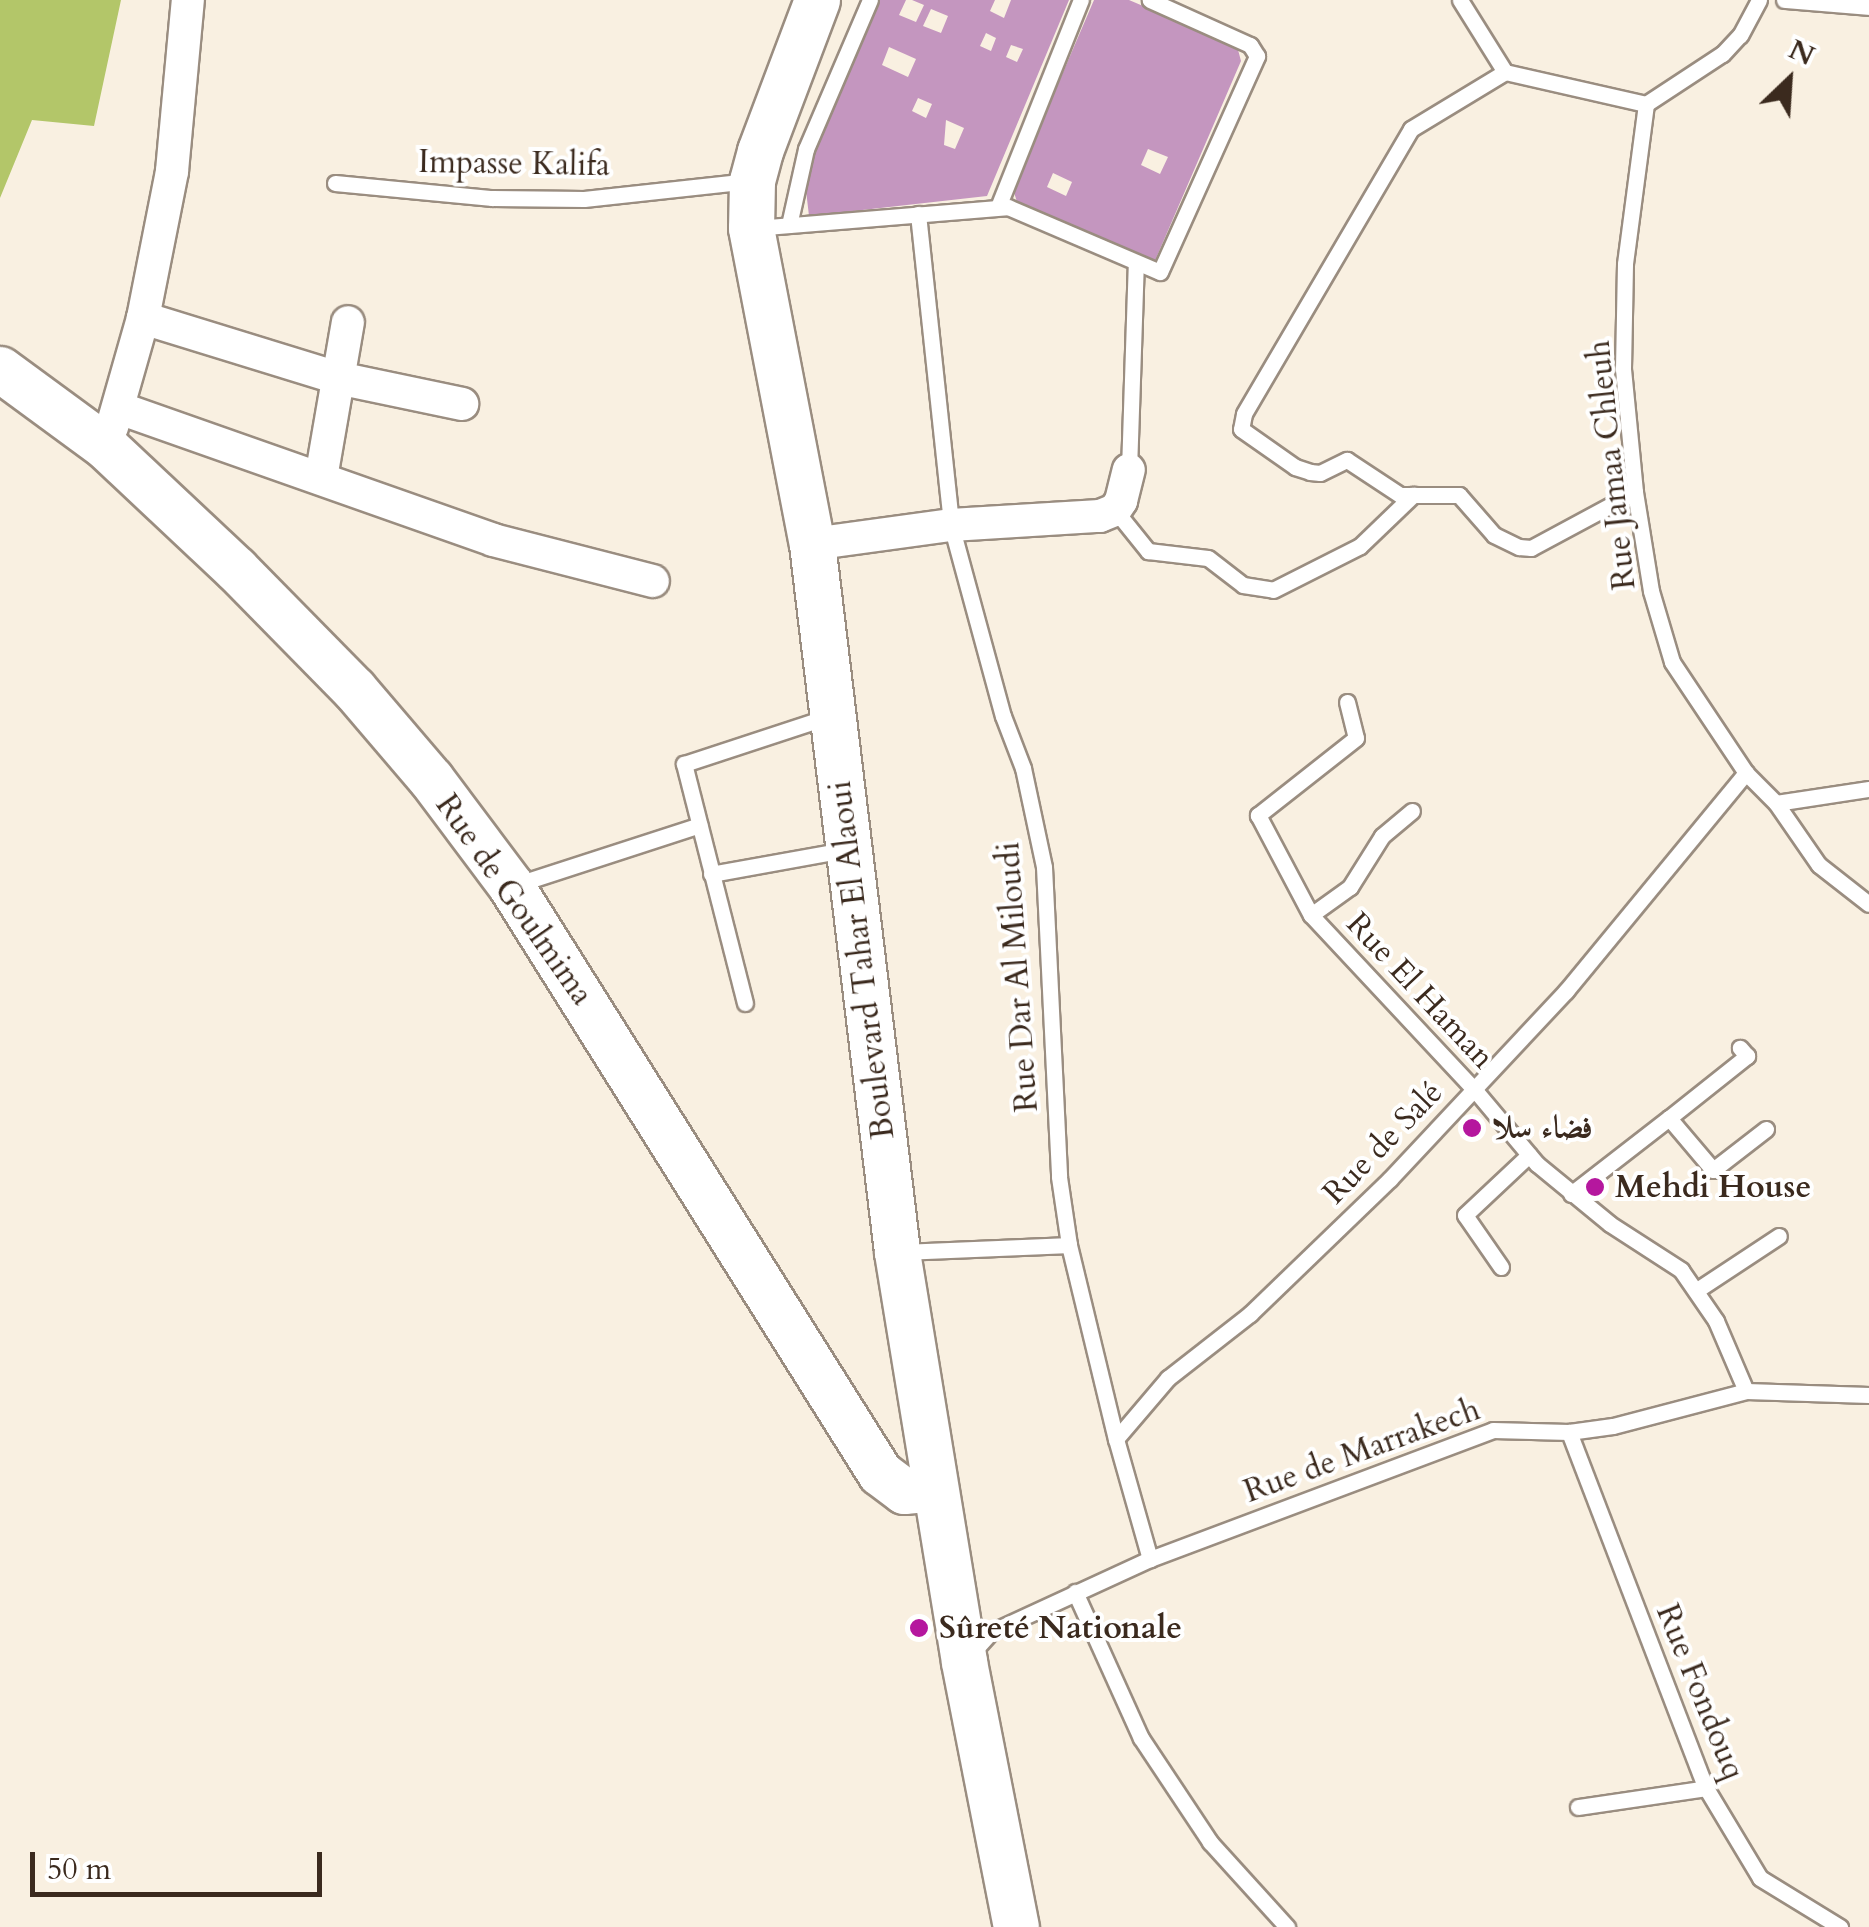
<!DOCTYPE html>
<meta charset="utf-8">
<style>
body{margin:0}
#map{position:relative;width:1869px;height:1927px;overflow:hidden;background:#f9f0e1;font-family:Cardo,Amiri,serif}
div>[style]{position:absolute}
.green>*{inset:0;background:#b3c669}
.building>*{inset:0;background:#c496bf}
.roads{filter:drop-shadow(2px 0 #9a8d80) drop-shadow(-2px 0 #9a8d80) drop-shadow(0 2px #9a8d80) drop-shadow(0 -2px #9a8d80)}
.lane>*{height:15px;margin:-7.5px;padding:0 7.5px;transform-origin:7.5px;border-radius:7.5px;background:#fff}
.street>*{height:32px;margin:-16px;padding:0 16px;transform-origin:16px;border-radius:16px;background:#fff}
.secondary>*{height:45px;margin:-22.5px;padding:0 22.5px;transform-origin:22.5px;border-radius:22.5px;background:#fff}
.dots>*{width:28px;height:28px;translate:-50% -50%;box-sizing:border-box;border:5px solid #fff;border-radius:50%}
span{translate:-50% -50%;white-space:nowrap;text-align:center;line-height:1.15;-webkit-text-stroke:8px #fff;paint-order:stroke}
.street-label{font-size:32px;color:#3b2a1e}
.poi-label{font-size:32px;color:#3b2a1e;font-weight:700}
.left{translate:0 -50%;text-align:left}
.north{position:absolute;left:1739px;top:30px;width:100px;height:100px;-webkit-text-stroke:8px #fff;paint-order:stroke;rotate:25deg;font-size:28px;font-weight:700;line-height:40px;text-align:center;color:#3b2a1e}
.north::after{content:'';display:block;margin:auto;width:35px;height:45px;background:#3b2a1e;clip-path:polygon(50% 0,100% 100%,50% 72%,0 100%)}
.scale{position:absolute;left:30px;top:1852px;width:292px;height:45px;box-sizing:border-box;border:5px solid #3b2a1e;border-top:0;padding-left:12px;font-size:30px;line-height:35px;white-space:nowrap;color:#3b2a1e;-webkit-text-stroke:8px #fff;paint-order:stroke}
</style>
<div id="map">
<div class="green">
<div style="clip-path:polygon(0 0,121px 0,94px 126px,32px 120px,0 198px)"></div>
</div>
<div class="building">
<div style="clip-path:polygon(evenodd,877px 0,906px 0,899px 15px,916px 22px,924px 5px,912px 0,995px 0,990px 11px,1004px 18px,1011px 0,1069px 0,987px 196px,809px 216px,804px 173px,877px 0,931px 9px,948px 16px,941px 33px,923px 26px,931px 9px,877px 0,986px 33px,996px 38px,991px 51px,980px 46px,986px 33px,877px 0,1011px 45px,1023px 49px,1017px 62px,1006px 57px,1011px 45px,877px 0,889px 47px,916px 59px,908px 77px,882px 65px,889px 47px,877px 0,918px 98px,932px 104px,926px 118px,912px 111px,918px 98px,877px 0,946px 120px,964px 128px,955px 149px,944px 145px,946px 120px)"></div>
<div style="clip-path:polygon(evenodd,1094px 0,1129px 0,1237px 46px,1241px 61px,1154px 263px,1017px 202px,1013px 189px,1094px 0,1148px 149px,1168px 157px,1160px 174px,1141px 165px,1148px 149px,1094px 0,1053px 173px,1072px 182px,1066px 196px,1047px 187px,1053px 173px)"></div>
</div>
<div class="roads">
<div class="lane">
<div style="left:1460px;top:0;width:85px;rotate:58deg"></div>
<div style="left:1505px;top:72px;width:145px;rotate:12.8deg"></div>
<div style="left:1759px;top:0;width:40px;rotate:118deg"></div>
<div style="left:1740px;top:35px;width:26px;rotate:133deg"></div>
<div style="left:1722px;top:54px;width:91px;rotate:146.7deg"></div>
<div style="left:1646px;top:104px;width:161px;rotate:97.5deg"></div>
<div style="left:1625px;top:264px;width:105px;rotate:91.1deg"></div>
<div style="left:1623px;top:369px;width:124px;rotate:84.4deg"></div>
<div style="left:1635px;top:492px;width:100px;rotate:80.8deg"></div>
<div style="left:1651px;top:591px;width:74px;rotate:73.5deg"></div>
<div style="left:1672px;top:662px;width:133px;rotate:56.3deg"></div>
<div style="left:1746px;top:773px;width:42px;rotate:45deg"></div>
<div style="left:1776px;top:803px;width:75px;rotate:55.3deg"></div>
<div style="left:1819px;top:865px;width:63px;rotate:38deg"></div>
<div style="left:1784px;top:0;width:85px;rotate:4.7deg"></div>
<div style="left:1505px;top:72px;width:110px;rotate:148.8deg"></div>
<div style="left:1411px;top:129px;width:330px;rotate:120.4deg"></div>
<div style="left:1244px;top:414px;width:15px;rotate:101deg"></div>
<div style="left:1241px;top:429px;width:66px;rotate:35.1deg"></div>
<div style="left:1295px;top:467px;width:16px;rotate:18deg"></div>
<div style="left:1310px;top:472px;width:10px;rotate:6deg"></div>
<div style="left:1320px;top:473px;width:30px;rotate:-26deg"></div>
<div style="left:1347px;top:460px;width:64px;rotate:33.4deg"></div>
<div style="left:1400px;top:495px;width:59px"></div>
<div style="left:1459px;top:495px;width:53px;rotate:48.8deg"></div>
<div style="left:1494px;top:535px;width:28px;rotate:26deg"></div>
<div style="left:1519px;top:547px;width:12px;rotate:5deg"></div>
<div style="left:1531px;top:548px;width:118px;rotate:-28.3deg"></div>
<div style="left:335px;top:183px;width:158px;rotate:5.5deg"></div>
<div style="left:492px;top:198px;width:92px;rotate:0.6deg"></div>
<div style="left:584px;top:199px;width:166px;rotate:-6.2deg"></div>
<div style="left:998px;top:207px;width:223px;rotate:-68.2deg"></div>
<div style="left:918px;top:214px;width:313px;rotate:83.9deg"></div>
<div style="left:951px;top:525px;width:198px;rotate:74.8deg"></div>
<div style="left:1003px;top:716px;width:56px;rotate:69deg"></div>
<div style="left:1023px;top:768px;width:101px;rotate:78deg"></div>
<div style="left:1044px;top:867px;width:310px;rotate:87.2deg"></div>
<div style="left:1059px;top:1177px;width:69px;rotate:81.6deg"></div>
<div style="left:1069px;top:1245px;width:200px;rotate:76.4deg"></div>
<div style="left:1116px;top:1439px;width:125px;rotate:74.2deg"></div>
<div style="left:789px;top:225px;width:78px;rotate:-77.4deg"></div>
<div style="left:806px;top:149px;width:162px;rotate:-66.8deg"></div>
<div style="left:755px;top:228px;width:254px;rotate:-4.7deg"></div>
<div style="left:1008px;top:207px;width:165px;rotate:23.2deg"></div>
<div style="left:1160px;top:272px;width:237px;rotate:-65.8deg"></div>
<div style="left:1257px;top:56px;width:13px;rotate:-122deg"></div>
<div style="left:1250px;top:45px;width:110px;rotate:-155.8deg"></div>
<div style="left:1129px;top:470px;width:206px;rotate:-88.1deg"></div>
<div style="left:1115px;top:510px;width:53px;rotate:51.2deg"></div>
<div style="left:1148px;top:551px;width:60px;rotate:6.7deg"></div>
<div style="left:1208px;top:558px;width:44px;rotate:37.6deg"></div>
<div style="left:1243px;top:585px;width:30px;rotate:9deg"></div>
<div style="left:1273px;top:590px;width:97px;rotate:-26.8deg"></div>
<div style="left:1360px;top:546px;width:74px;rotate:-43.9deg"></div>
<div style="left:1347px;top:702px;width:37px;rotate:76deg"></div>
<div style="left:1356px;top:738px;width:125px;rotate:141.8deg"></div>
<div style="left:1258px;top:815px;width:113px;rotate:62.1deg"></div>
<div style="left:1311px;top:915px;width:238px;rotate:46.9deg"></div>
<div style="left:1474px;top:1089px;width:98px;rotate:50deg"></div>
<div style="left:1537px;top:1164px;width:94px;rotate:39.4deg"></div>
<div style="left:1610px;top:1224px;width:85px;rotate:32.9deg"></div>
<div style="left:1681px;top:1270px;width:62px;rotate:55.5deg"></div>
<div style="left:1716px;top:1321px;width:76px;rotate:66.8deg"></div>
<div style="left:1776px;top:803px;width:94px;rotate:-8.6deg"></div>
<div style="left:711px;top:874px;width:136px;rotate:-10.2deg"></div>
<div style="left:515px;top:885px;width:194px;rotate:-18deg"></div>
<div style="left:1311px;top:915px;width:48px;rotate:-35.7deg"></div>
<div style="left:1350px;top:887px;width:60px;rotate:-57.9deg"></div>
<div style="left:1382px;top:836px;width:39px;rotate:-40deg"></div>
<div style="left:745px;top:1003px;width:247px;rotate:-104.3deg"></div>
<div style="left:684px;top:764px;width:154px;rotate:-18.2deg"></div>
<div style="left:1669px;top:1118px;width:100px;rotate:-38.5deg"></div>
<div style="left:1747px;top:1056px;width:11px;rotate:-131deg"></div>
<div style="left:1571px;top:1194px;width:124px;rotate:-37.8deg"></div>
<div style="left:1669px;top:1118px;width:68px;rotate:49.8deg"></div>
<div style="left:1713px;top:1170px;width:67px;rotate:-37.7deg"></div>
<div style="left:903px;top:1252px;width:166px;rotate:-2.4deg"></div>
<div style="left:1501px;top:1267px;width:63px;rotate:-124.7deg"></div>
<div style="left:1465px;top:1215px;width:88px;rotate:-43.2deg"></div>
<div style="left:1697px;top:1290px;width:98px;rotate:-33.4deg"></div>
<div style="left:1569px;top:1432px;width:381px;rotate:69deg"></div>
<div style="left:1706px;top:1788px;width:105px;rotate:59deg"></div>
<div style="left:1760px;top:1878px;width:94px;rotate:31.5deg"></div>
<div style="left:1116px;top:1439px;width:80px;rotate:-49.6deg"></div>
<div style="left:1168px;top:1378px;width:104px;rotate:-38deg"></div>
<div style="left:1250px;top:1314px;width:194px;rotate:-44deg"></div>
<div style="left:1390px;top:1179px;width:258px;rotate:-46.9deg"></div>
<div style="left:1566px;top:991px;width:283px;rotate:-50.5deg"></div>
<div style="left:1075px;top:1592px;width:160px;rotate:65.7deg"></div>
<div style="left:1141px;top:1738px;width:125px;rotate:56.4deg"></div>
<div style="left:1210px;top:1842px;width:115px;rotate:47.8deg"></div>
<div style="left:972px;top:1653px;width:28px;rotate:-48deg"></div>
<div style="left:991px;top:1632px;width:175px;rotate:-24.7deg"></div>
<div style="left:1150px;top:1559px;width:366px;rotate:-20.6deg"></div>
<div style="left:1493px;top:1430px;width:76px;rotate:1.5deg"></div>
<div style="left:1569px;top:1432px;width:44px;rotate:-7.8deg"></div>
<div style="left:1613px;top:1426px;width:138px;rotate:-14.7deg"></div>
<div style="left:1746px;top:1391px;width:123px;rotate:1.9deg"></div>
<div style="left:1578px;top:1807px;width:129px;rotate:-8.4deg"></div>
</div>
<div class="street">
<div style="left:143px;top:318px;width:204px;rotate:17.1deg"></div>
<div style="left:338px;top:378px;width:127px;rotate:11.8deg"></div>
<div style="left:119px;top:408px;width:397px;rotate:19.4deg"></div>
<div style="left:493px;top:540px;width:165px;rotate:14.4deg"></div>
<div style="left:112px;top:427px;width:113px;rotate:-74.1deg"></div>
<div style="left:143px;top:318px;width:150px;rotate:-78.8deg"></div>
<div style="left:172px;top:171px;width:172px;rotate:-84.7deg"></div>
<div style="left:321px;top:478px;width:158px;rotate:-80.2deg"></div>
<div style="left:812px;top:544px;width:140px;rotate:-7.8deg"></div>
<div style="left:951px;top:525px;width:149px;rotate:-3.5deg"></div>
<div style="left:1100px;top:516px;width:16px;rotate:-22deg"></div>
<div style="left:1115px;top:510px;width:11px;rotate:-56deg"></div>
<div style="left:1121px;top:501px;width:32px;rotate:-76deg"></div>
</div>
<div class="secondary">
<div style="left:817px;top:0;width:161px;rotate:110.7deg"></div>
<div style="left:760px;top:151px;width:31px;rotate:105deg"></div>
<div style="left:752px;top:181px;width:47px;rotate:91.2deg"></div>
<div style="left:751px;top:228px;width:322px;rotate:79.1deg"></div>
<div style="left:812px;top:544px;width:713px;rotate:83.15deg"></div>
<div style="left:897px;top:1252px;width:415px;rotate:80.7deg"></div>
<div style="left:964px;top:1662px;width:270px;rotate:78.9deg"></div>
<div style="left:0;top:369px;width:132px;rotate:36.3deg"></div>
<div style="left:106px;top:447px;width:178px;rotate:43.2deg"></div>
<div style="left:236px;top:569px;width:168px;rotate:45.5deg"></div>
<div style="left:354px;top:689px;width:118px;rotate:49.5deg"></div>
<div style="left:431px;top:779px;width:134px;rotate:53.2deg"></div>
<div style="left:511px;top:886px;width:693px;rotate:57.85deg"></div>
<div style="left:880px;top:1473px;width:30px;rotate:37deg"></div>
<div style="left:904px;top:1491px;width:21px;rotate:-5deg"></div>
<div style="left:925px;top:1489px;width:10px;rotate:-37deg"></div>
</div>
</div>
<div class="dots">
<div style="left:1472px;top:1128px;background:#b5179e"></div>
<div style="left:1595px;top:1187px;background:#b5179e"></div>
<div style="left:919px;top:1628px;background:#b5179e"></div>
</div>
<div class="street-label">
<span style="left:514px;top:164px;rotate:1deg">Impasse Kalifa</span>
<span style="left:1612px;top:465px;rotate:-96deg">Rue Jamaa Chleuh</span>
<span style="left:514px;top:900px;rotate:55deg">Rue de Goulmima</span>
<span style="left:862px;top:960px;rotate:-97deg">Boulevard Tahar El Alaoui</span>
<span style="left:1018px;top:977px;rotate:-94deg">Rue Dar Al Miloudi</span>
<span style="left:1420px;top:991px;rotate:47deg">Rue El Haman</span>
<span style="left:1383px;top:1143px;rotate:-46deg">Rue de Salé</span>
<span style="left:1362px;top:1451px;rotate:-20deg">Rue de Marrakech</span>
<span style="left:1700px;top:1692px;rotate:68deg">Rue Fondouq</span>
</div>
<div class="poi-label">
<span class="left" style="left:1492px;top:1128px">فضاء سلا</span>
<span class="left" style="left:1615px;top:1187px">Mehdi House</span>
<span class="left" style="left:939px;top:1628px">Sûreté Nationale</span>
</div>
<div class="north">N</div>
<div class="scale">50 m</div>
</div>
